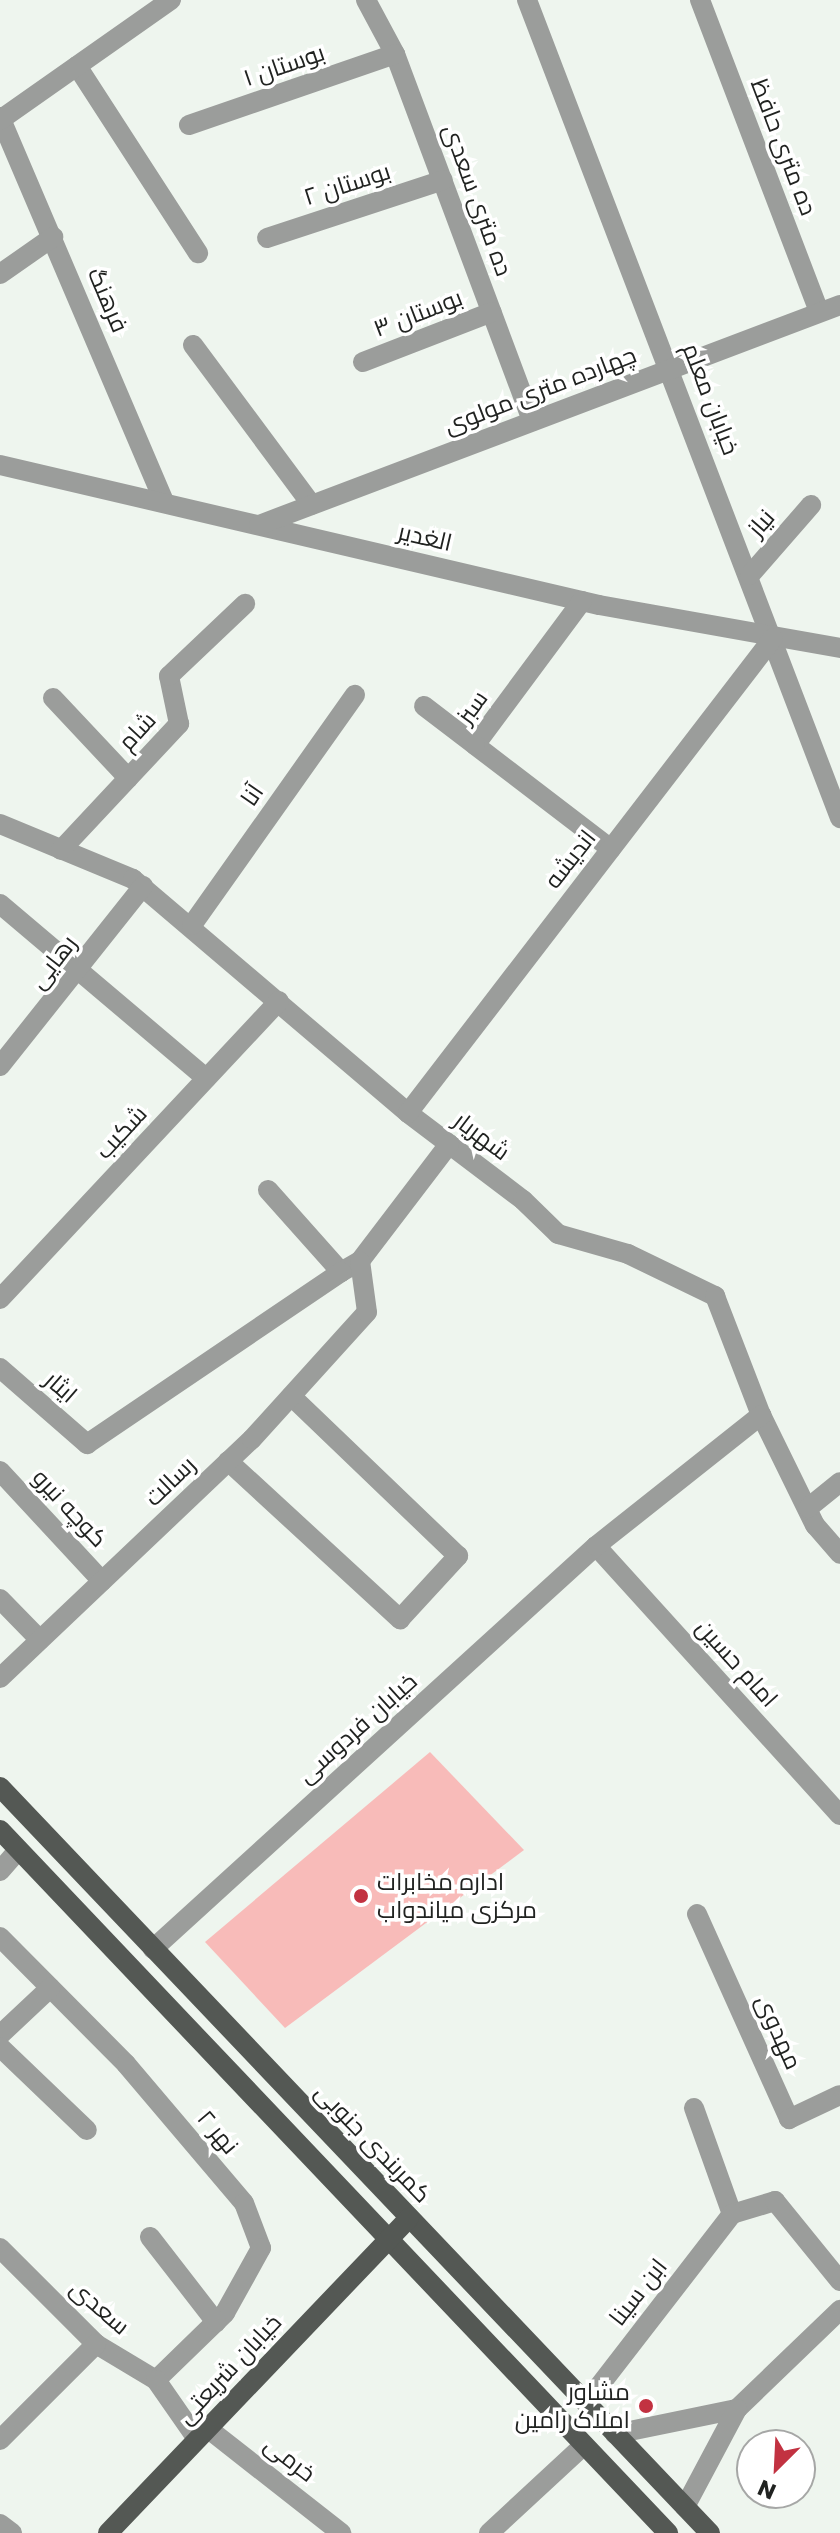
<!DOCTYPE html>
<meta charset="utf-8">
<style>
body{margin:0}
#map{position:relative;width:840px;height:2533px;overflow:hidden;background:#eef5ee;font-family:Poppins,Cairo,sans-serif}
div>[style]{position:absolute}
.building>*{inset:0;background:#f8bbb9}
.minor>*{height:20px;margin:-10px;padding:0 10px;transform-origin:10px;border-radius:10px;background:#9b9d9b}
.major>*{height:20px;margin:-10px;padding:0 10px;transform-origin:10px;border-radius:10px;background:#545854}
.dots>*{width:22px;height:22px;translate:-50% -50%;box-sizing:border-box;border:4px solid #fff;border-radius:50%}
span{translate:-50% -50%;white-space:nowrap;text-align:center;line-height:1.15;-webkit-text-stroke:7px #fff;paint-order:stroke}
.street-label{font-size:24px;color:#212321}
.poi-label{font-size:24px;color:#212321}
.left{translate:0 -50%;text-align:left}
.right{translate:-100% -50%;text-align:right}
.north{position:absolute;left:736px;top:2429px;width:80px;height:80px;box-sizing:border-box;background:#fff;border:2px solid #a6a7a6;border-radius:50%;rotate:204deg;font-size:22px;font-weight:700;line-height:32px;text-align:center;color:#212321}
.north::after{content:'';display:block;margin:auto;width:28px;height:36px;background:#c23241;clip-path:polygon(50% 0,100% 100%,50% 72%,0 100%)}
</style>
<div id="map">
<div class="building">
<div style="clip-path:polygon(430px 1752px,524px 1850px,285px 2028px,205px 1942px)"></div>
</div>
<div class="minor">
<div style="left:366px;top:0;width:61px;rotate:61.8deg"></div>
<div style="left:395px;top:54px;width:392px;rotate:69.5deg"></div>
<div style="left:527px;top:0;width:876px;rotate:69.06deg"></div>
<div style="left:700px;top:0;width:334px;rotate:69.1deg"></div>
<div style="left:77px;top:66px;width:223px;rotate:57.1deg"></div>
<div style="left:0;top:117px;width:418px;rotate:66.9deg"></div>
<div style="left:0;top:120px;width:209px;rotate:-35.1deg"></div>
<div style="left:189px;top:125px;width:218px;rotate:-19deg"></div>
<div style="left:267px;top:238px;width:185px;rotate:-18.2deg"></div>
<div style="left:0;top:274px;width:65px;rotate:-34.9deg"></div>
<div style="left:193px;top:345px;width:199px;rotate:53.4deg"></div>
<div style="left:363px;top:362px;width:138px;rotate:-21.2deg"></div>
<div style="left:0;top:465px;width:615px;rotate:13.16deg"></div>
<div style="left:599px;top:605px;width:245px;rotate:10.1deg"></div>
<div style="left:259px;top:525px;width:621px;rotate:-20.74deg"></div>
<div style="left:750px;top:575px;width:93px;rotate:-48.9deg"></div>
<div style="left:582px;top:601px;width:179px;rotate:126.6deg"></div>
<div style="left:475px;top:745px;width:171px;rotate:37.4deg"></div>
<div style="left:53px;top:698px;width:110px;rotate:46.8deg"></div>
<div style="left:424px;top:706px;width:64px;rotate:37.4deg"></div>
<div style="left:0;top:824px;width:144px;rotate:22.5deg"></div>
<div style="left:133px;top:879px;width:361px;rotate:40.4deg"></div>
<div style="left:408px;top:1113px;width:144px;rotate:37.1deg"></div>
<div style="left:523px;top:1200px;width:49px;rotate:44.2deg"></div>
<div style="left:558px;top:1234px;width:73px;rotate:15.9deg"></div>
<div style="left:628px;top:1254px;width:97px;rotate:25.8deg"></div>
<div style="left:715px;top:1296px;width:128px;rotate:68.9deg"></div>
<div style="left:761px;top:1415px;width:123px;rotate:63.9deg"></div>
<div style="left:815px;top:1525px;width:38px;rotate:49deg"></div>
<div style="left:61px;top:850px;width:173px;rotate:-46.9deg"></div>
<div style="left:179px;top:724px;width:49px;rotate:-101.8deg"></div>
<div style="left:169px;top:676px;width:105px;rotate:-43.5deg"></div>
<div style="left:0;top:904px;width:270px;rotate:40.2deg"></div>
<div style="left:192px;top:925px;width:282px;rotate:-54.7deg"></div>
<div style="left:0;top:1066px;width:230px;rotate:-51.5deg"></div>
<div style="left:408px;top:1113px;width:599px;rotate:-52.46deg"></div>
<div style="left:268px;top:1190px;width:110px;rotate:48.3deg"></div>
<div style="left:341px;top:1272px;width:22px;rotate:-30deg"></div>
<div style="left:360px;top:1261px;width:147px;rotate:-52.7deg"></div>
<div style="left:0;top:1299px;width:408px;rotate:-46.9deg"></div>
<div style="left:0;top:1368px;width:116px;rotate:41.1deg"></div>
<div style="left:87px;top:1444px;width:307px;rotate:-34.1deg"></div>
<div style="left:228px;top:1461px;width:234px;rotate:42.6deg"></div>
<div style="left:400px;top:1619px;width:86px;rotate:-47.4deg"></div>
<div style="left:458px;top:1556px;width:231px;rotate:-136.2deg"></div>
<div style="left:0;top:1471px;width:150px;rotate:47.2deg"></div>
<div style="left:808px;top:1508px;width:41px;rotate:-39.1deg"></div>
<div style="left:596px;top:1546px;width:363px;rotate:47.8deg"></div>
<div style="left:0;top:1599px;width:57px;rotate:45.7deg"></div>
<div style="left:0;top:1678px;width:347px;rotate:-43.5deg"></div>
<div style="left:252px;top:1439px;width:171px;rotate:-47.8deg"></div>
<div style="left:367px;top:1312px;width:51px;rotate:-97.8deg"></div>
<div style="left:0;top:1871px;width:28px;rotate:-49deg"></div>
<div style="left:697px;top:1914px;width:225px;rotate:65.8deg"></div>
<div style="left:789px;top:2119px;width:56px;rotate:-25.2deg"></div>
<div style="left:0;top:1937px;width:179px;rotate:45.2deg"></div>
<div style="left:126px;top:2064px;width:182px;rotate:49.7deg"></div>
<div style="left:244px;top:2203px;width:48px;rotate:69.3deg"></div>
<div style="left:261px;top:2248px;width:74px;rotate:119deg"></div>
<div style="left:225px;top:2313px;width:96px;rotate:135.8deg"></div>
<div style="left:153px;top:1949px;width:599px;rotate:-42.29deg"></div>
<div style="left:596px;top:1546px;width:211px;rotate:-38.4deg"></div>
<div style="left:0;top:2035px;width:69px;rotate:-43.2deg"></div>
<div style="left:0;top:2047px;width:120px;rotate:43.7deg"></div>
<div style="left:694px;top:2108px;width:113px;rotate:70.3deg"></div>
<div style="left:732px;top:2214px;width:45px;rotate:-16.8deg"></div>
<div style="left:775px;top:2201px;width:103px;rotate:50.9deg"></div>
<div style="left:150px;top:2237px;width:108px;rotate:52.2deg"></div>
<div style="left:0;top:2248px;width:136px;rotate:45deg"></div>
<div style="left:96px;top:2344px;width:70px;rotate:31deg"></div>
<div style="left:156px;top:2380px;width:72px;rotate:55.2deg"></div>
<div style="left:586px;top:2403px;width:239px;rotate:-52.3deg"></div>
<div style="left:737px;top:2409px;width:143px;rotate:-43.9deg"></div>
<div style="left:206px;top:2427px;width:172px;rotate:38.1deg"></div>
<div style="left:615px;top:2434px;width:125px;rotate:-11.6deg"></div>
<div style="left:737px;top:2409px;width:111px;rotate:118deg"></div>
<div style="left:0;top:2440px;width:136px;rotate:-45deg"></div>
<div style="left:0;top:2524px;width:15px;rotate:37deg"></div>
<div style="left:489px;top:2533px;width:129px;rotate:-42.8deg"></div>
</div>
<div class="major">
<div style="left:0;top:1787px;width:1030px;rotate:46.42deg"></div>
<div style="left:0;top:1830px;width:970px;rotate:46.46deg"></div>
<div style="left:108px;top:2533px;width:436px;rotate:-46.3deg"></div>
</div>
<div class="dots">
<div style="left:361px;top:1896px;background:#c23241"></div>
<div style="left:646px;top:2406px;background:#c23241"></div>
</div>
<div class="street-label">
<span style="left:284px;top:65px;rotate:-19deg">بوستان ۱</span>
<span style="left:784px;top:147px;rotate:69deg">ده متری حافظ</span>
<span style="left:347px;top:184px;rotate:-18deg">بوستان ۲</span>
<span style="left:478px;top:200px;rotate:70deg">ده متری سعدی</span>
<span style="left:108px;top:300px;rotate:67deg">فرهنگ</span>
<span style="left:418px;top:313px;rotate:-21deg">بوستان ۳</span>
<span style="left:540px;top:390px;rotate:-21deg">چهارده متری مولوی</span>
<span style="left:711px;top:399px;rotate:69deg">خیابان معلم</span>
<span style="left:761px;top:523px;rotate:-49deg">نیاز</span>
<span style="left:425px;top:537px;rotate:13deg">الغدیر</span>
<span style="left:472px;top:707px;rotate:-54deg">سبز</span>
<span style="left:137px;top:731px;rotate:-47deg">شام</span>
<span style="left:252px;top:795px;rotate:-55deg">آنا</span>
<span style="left:570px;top:859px;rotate:-52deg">اندیشه</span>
<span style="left:53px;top:962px;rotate:-52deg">رهایی</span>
<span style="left:121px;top:1132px;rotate:-47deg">شکیب</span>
<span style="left:482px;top:1136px;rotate:37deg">شهریار</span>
<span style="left:61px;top:1387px;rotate:41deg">ایثار</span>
<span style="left:170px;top:1481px;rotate:-44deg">رسالت</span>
<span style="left:70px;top:1508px;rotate:47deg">کوچه نیرو</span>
<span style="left:737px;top:1663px;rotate:48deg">امام حسین</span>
<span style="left:357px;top:1728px;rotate:-42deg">خیابان فردوسی</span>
<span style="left:779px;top:2032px;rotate:66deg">مهدوی</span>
<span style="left:218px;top:2132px;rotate:50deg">نهر ۲</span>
<span style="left:373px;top:2143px;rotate:46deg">کمربندی جنوبی</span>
<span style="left:638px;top:2292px;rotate:-52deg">ابن سینا</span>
<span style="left:100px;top:2307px;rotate:41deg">سعدی</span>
<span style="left:229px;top:2369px;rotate:-47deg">خیابان شریعتی</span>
<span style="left:290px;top:2459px;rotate:38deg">خرمی</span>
</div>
<div class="poi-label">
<span class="left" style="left:377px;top:1896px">اداره مخابرات<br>مرکزی میاندواب</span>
<span class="right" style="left:630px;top:2406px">مشاور<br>املاک رامین</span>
</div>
<div class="north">N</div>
</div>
